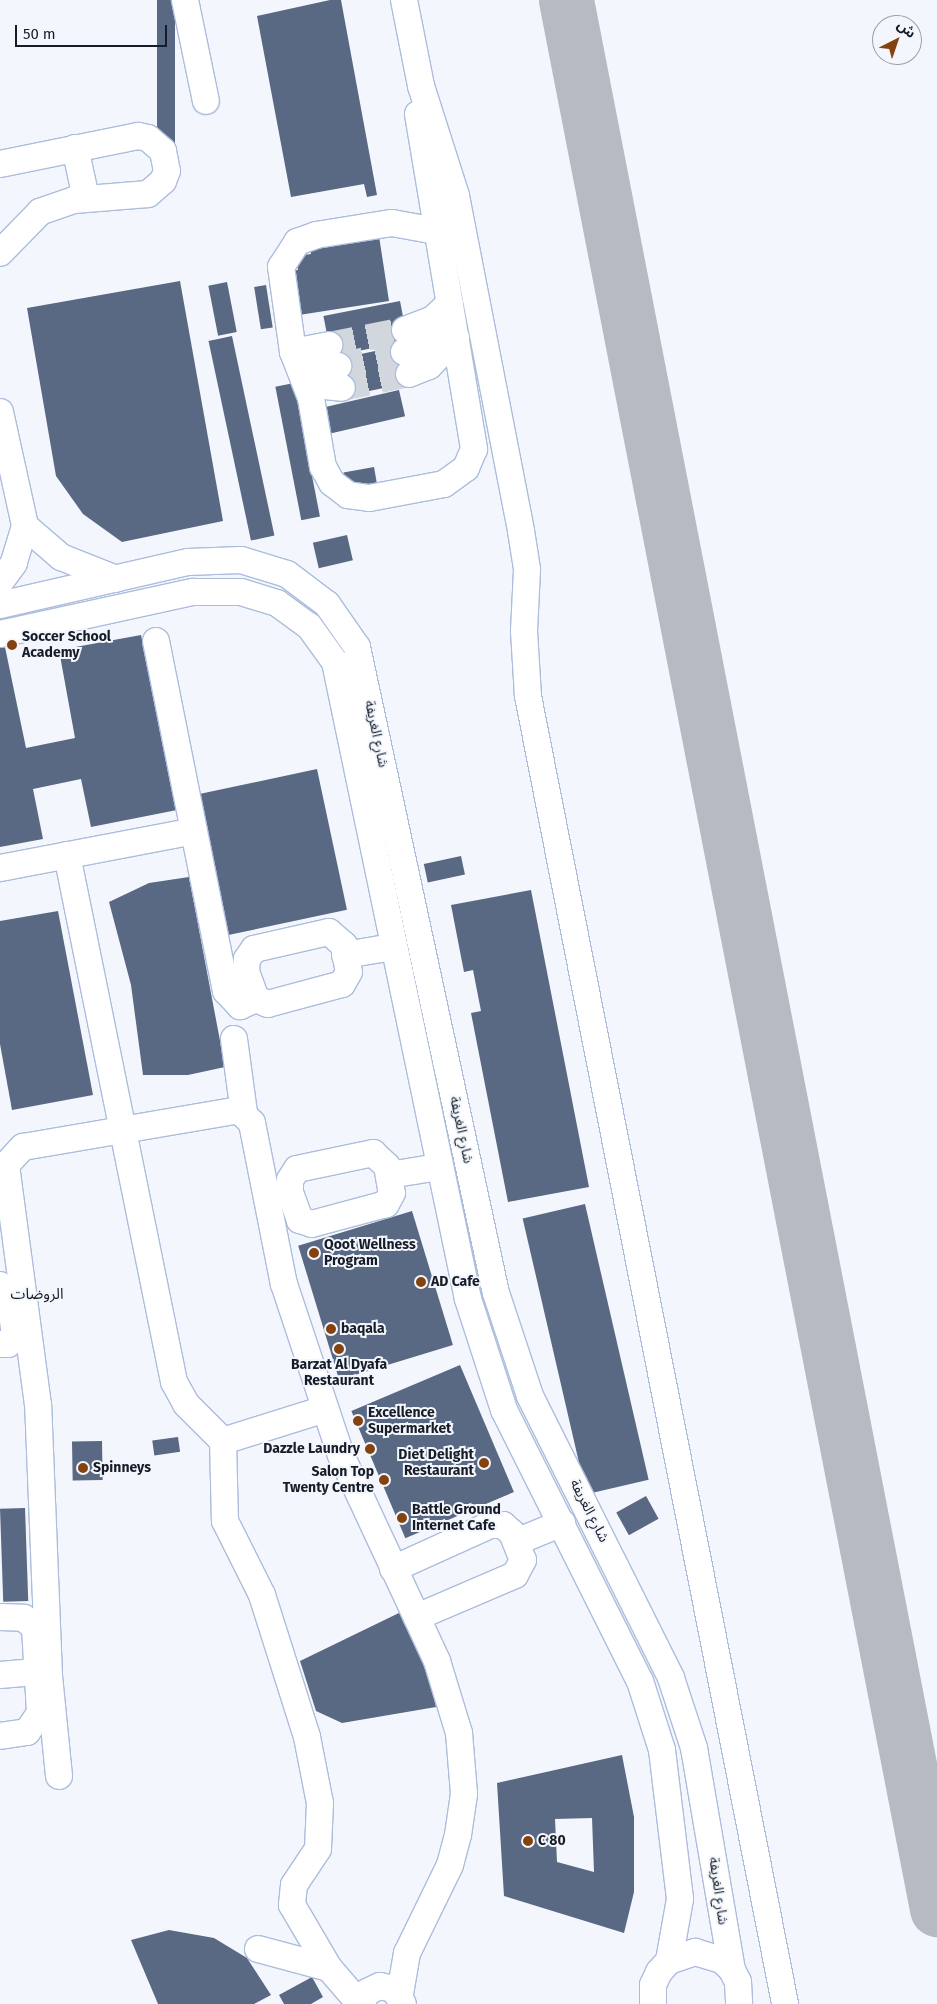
<!DOCTYPE html>
<meta charset="utf-8">
<style>
body{margin:0}
#map{position:relative;width:937px;height:2004px;overflow:hidden;background:#f3f7fd;font-family:"Fira Sans","Noto Sans Arabic",sans-serif}
div>[style]{position:absolute}
.taxiway>*{height:55px;margin:-27.5px;padding:0 27.5px;transform-origin:27.5px;border-radius:27.5px;background:#b6bac2}
.building>*{inset:0;background:#596883;transform-origin:0 0}
.minor-tunnel>*{height:26px;margin-top:-13px;transform-origin:0;background:repeating-linear-gradient(90deg,#d2d6dd 0 26px,transparent 0 39px)}
.roads{filter:drop-shadow(1px 0 #acbddc) drop-shadow(-1px 0 #acbddc) drop-shadow(0 1px #acbddc) drop-shadow(0 -1px #acbddc)}
.minor>*{height:26px;margin:-13px;padding:0 13px;transform-origin:13px;border-radius:13px;background:#fff}
.dots>*{width:14px;height:14px;translate:-50% -50%;box-sizing:border-box;border:2px solid #f3f7fd;border-radius:50%}
span{translate:-50% -50%;white-space:nowrap;text-align:center;line-height:1.15;-webkit-text-stroke:4px #f3f7fd;paint-order:stroke}
.poi-label{font-size:14px;color:#171d28;font-weight:700}
.left{translate:0 -50%;text-align:left}
.right{translate:-100% -50%;text-align:right}
.street-label{font-size:14px;color:#171d28}
.neighbourhood-label{font-size:15px;color:#171d28}
.north{position:absolute;left:872px;top:15px;width:50px;height:50px;box-sizing:border-box;background:#f3f7fd;border:1px solid #9ba0a8;border-radius:50%;rotate:41deg;font-size:14px;font-weight:700;line-height:20px;text-align:center;color:#171d28}
.north::after{content:'';display:block;margin:auto;width:18px;height:22px;background:#84420f;clip-path:polygon(50% 0,100% 100%,50% 72%,0 100%)}
.scale{position:absolute;left:15px;top:25px;width:152px;height:22px;box-sizing:border-box;border:2px solid #171d28;border-top:0;padding-left:6px;font-size:15px;line-height:18px;white-space:nowrap;color:#171d28;-webkit-text-stroke:4px #f3f7fd;paint-order:stroke}
</style>
<div id="map">
<div class="taxiway">
<div style="left:566px;top:0;width:1945px;rotate:79deg"></div>
</div>
<div class="building">
<div style="left:157px;top:0;width:18px;height:184px"></div>
<div style="clip-path:polygon(330px 0,341px 0,377px 195px,367px 197px,364px 184px,291px 197px,257px 16px)"></div>
<div style="clip-path:polygon(379px 236px,389px 301px,299px 315px,292px 271px,298px 270px,296px 256px,311px 254px,310px 247px)"></div>
<div style="clip-path:polygon(180px 281px,223px 521px,122px 542px,83px 514px,56px 476px,27px 308px)"></div>
<div style="left:227px;top:282px;width:51px;height:19px;rotate:79deg"></div>
<div style="left:266px;top:285px;width:43px;height:12px;rotate:81deg"></div>
<div style="left:400px;top:301px;width:41px;height:78px;rotate:79deg"></div>
<div style="left:232px;top:336px;width:204px;height:24px;rotate:78deg"></div>
<div style="left:403px;top:345px;width:38px;height:68px;rotate:78deg"></div>
<div style="left:294px;top:383px;width:136px;height:19px;rotate:79deg"></div>
<div style="left:399px;top:390px;width:27px;height:80px;rotate:77deg"></div>
<div style="left:374px;top:467px;width:17px;height:31px;rotate:80deg"></div>
<div style="left:347px;top:535px;width:26px;height:35px;rotate:77deg"></div>
<div style="clip-path:polygon(141px 635px,177px 810px,91px 827px,81px 779px,33px 789px,43px 839px,0 847px,0 648px,5px 647px,26px 748px,75px 738px,59px 650px)"></div>
<div style="left:317px;top:769px;width:144px;height:125px;rotate:78deg"></div>
<div style="left:461px;top:856px;width:19px;height:38px;rotate:78deg"></div>
<div style="clip-path:polygon(189px 877px,225px 1067px,188px 1075px,143px 1075px,131px 985px,109px 902px,149px 883px)"></div>
<div style="clip-path:polygon(531px 890px,589px 1187px,508px 1202px,471px 1013px,481px 1011px,473px 970px,464px 972px,451px 905px)"></div>
<div style="clip-path:polygon(58px 911px,93px 1095px,12px 1110px,0 1044px,0 921px)"></div>
<div style="left:585px;top:1204px;width:283px;height:64px;rotate:77deg"></div>
<div style="left:412px;top:1211px;width:140px;height:119px;rotate:73deg"></div>
<div style="left:460px;top:1365px;width:138px;height:118px;rotate:67deg"></div>
<div style="left:178px;top:1437px;width:15px;height:26px;rotate:82deg"></div>
<div style="left:102px;top:1441px;width:39px;height:30px;rotate:89deg"></div>
<div style="left:646px;top:1496px;width:26px;height:34px;rotate:61deg"></div>
<div style="left:25px;top:1508px;width:93px;height:25px;rotate:88deg"></div>
<div style="clip-path:polygon(401px 1612px,427px 1657px,436px 1707px,342px 1723px,316px 1711px,300px 1661px)"></div>
<div style="clip-path:polygon(evenodd,622px 1755px,634px 1817px,634px 1892px,624px 1933px,504px 1896px,497px 1783px,622px 1755px,592px 1818px,594px 1872px,557px 1862px,555px 1819px,592px 1818px)"></div>
<div style="clip-path:polygon(169px 1930px,214px 1938px,247px 1958px,271px 1995px,254px 2004px,158px 2004px,131px 1940px)"></div>
<div style="clip-path:polygon(312px 1977px,323px 1997px,311px 2004px,284px 2004px,279px 1995px)"></div>
</div>
<div class="minor-tunnel">
<div style="left:329px;top:345px;width:77px;rotate:-11.2deg"></div>
<div style="left:338px;top:366px;width:67px;rotate:-12deg"></div>
<div style="left:342px;top:388px;width:68px;rotate:-11.8deg"></div>
</div>
<div class="roads">
<div class="minor">
<div style="left:185px;top:0;width:103px;rotate:78.3deg"></div>
<div style="left:404px;top:0;width:88px;rotate:78.8deg"></div>
<div style="left:421px;top:86px;width:115px;rotate:72.3deg"></div>
<div style="left:456px;top:196px;width:341px;rotate:79deg"></div>
<div style="left:521px;top:531px;width:39px;rotate:81deg"></div>
<div style="left:527px;top:570px;width:61px;rotate:92.8deg"></div>
<div style="left:524px;top:631px;width:65px;rotate:86.5deg"></div>
<div style="left:528px;top:696px;width:1333px;rotate:78.88deg"></div>
<div style="left:418px;top:114px;width:340px;rotate:80.5deg"></div>
<div style="left:474px;top:449px;width:21px;rotate:113deg"></div>
<div style="left:466px;top:468px;width:27px;rotate:144deg"></div>
<div style="left:444px;top:484px;width:76px;rotate:169.4deg"></div>
<div style="left:369px;top:498px;width:21px;rotate:-172deg"></div>
<div style="left:348px;top:495px;width:20px;rotate:-143deg"></div>
<div style="left:332px;top:483px;width:18px;rotate:-119deg"></div>
<div style="left:323px;top:467px;width:70px;rotate:-99.9deg"></div>
<div style="left:311px;top:398px;width:49px;rotate:-111.4deg"></div>
<div style="left:293px;top:352px;width:86px;rotate:-98deg"></div>
<div style="left:281px;top:267px;width:30px;rotate:-57deg"></div>
<div style="left:297px;top:242px;width:20px;rotate:-20deg"></div>
<div style="left:316px;top:235px;width:77px;rotate:-9deg"></div>
<div style="left:392px;top:223px;width:45px;rotate:10.3deg"></div>
<div style="left:75px;top:148px;width:51px;rotate:77.6deg"></div>
<div style="left:0;top:164px;width:141px;rotate:-11.5deg"></div>
<div style="left:138px;top:136px;width:10px;rotate:11deg"></div>
<div style="left:148px;top:138px;width:20px;rotate:41deg"></div>
<div style="left:163px;top:151px;width:20px;rotate:79deg"></div>
<div style="left:167px;top:171px;width:11px;rotate:112deg"></div>
<div style="left:163px;top:181px;width:20px;rotate:139deg"></div>
<div style="left:148px;top:194px;width:74px;rotate:175.4deg"></div>
<div style="left:74px;top:200px;width:36px;rotate:161deg"></div>
<div style="left:40px;top:212px;width:57px;rotate:134.3deg"></div>
<div style="left:405px;top:330px;width:30px;rotate:-21deg"></div>
<div style="left:433px;top:319px;width:23px;rotate:-43deg"></div>
<div style="left:293px;top:352px;width:37px;rotate:-11deg"></div>
<div style="left:404px;top:352px;width:22px;rotate:-16deg"></div>
<div style="left:425px;top:346px;width:32px;rotate:-36deg"></div>
<div style="left:302px;top:373px;width:37px;rotate:-11deg"></div>
<div style="left:409px;top:374px;width:22px;rotate:-22deg"></div>
<div style="left:429px;top:366px;width:39px;rotate:-46deg"></div>
<div style="left:306px;top:384px;width:36px;rotate:6deg"></div>
<div style="left:0;top:412px;width:117px;rotate:77.6deg"></div>
<div style="left:25px;top:526px;width:39px;rotate:107deg"></div>
<div style="left:14px;top:563px;width:24px;rotate:126deg"></div>
<div style="left:25px;top:526px;width:48px;rotate:40.7deg"></div>
<div style="left:61px;top:557px;width:59px;rotate:21.8deg"></div>
<div style="left:0;top:605px;width:193px;rotate:-12.9deg"></div>
<div style="left:188px;top:562px;width:53px;rotate:-2.2deg"></div>
<div style="left:241px;top:560px;width:48px;rotate:16.9deg"></div>
<div style="left:287px;top:574px;width:50px;rotate:36.9deg"></div>
<div style="left:327px;top:604px;width:52px;rotate:55.1deg"></div>
<div style="left:357px;top:647px;width:661px;rotate:77.86deg"></div>
<div style="left:496px;top:1293px;width:108px;rotate:71.7deg"></div>
<div style="left:530px;top:1396px;width:315px;rotate:63.4deg"></div>
<div style="left:671px;top:1678px;width:74px;rotate:71.8deg"></div>
<div style="left:694px;top:1748px;width:225px;rotate:80.3deg"></div>
<div style="left:0;top:634px;width:198px;rotate:-12.3deg"></div>
<div style="left:193px;top:592px;width:48px"></div>
<div style="left:241px;top:592px;width:38px;rotate:17deg"></div>
<div style="left:277px;top:603px;width:39px;rotate:36deg"></div>
<div style="left:309px;top:626px;width:44px;rotate:54.2deg"></div>
<div style="left:335px;top:662px;width:651px;rotate:78.21deg"></div>
<div style="left:468px;top:1299px;width:117px;rotate:72deg"></div>
<div style="left:504px;top:1410px;width:303px;rotate:63.4deg"></div>
<div style="left:640px;top:1681px;width:72px;rotate:72.3deg"></div>
<div style="left:662px;top:1750px;width:150px;rotate:83.1deg"></div>
<div style="left:680px;top:1899px;width:63px;rotate:100.1deg"></div>
<div style="left:156px;top:641px;width:357px;rotate:78.7deg"></div>
<div style="left:226px;top:991px;width:21px;rotate:47deg"></div>
<div style="left:240px;top:1006px;width:17px;rotate:-24deg"></div>
<div style="left:67px;top:855px;width:538px;rotate:78.52deg"></div>
<div style="left:174px;top:1382px;width:25px;rotate:61deg"></div>
<div style="left:186px;top:1404px;width:52px;rotate:45deg"></div>
<div style="left:223px;top:1441px;width:80px;rotate:88.6deg"></div>
<div style="left:225px;top:1521px;width:83px;rotate:63.4deg"></div>
<div style="left:262px;top:1595px;width:149px;rotate:72.4deg"></div>
<div style="left:307px;top:1737px;width:67px;rotate:78.9deg"></div>
<div style="left:320px;top:1803px;width:46px;rotate:92.5deg"></div>
<div style="left:318px;top:1849px;width:43px;rotate:123.7deg"></div>
<div style="left:294px;top:1885px;width:20px;rotate:96deg"></div>
<div style="left:292px;top:1905px;width:73px;rotate:59.6deg"></div>
<div style="left:329px;top:1968px;width:48px;rotate:49.3deg"></div>
<div style="left:0;top:868px;width:197px;rotate:-10.8deg"></div>
<div style="left:329px;top:932px;width:20px;rotate:41deg"></div>
<div style="left:344px;top:945px;width:27px;rotate:80deg"></div>
<div style="left:349px;top:972px;width:14px;rotate:120deg"></div>
<div style="left:342px;top:984px;width:77px;rotate:164.9deg"></div>
<div style="left:268px;top:1004px;width:13px;rotate:-157deg"></div>
<div style="left:256px;top:999px;width:29px;rotate:-110deg"></div>
<div style="left:246px;top:972px;width:13px;rotate:-86deg"></div>
<div style="left:247px;top:959px;width:12px;rotate:-55deg"></div>
<div style="left:254px;top:949px;width:77px;rotate:-12.8deg"></div>
<div style="left:345px;top:955px;width:49px;rotate:-9.5deg"></div>
<div style="left:234px;top:1039px;width:75px;rotate:82.3deg"></div>
<div style="left:373px;top:1153px;width:19px;rotate:43deg"></div>
<div style="left:387px;top:1166px;width:27px;rotate:80deg"></div>
<div style="left:392px;top:1193px;width:13px;rotate:119deg"></div>
<div style="left:386px;top:1204px;width:77px;rotate:164.9deg"></div>
<div style="left:312px;top:1224px;width:13px;rotate:-162deg"></div>
<div style="left:300px;top:1220px;width:29px;rotate:-110deg"></div>
<div style="left:290px;top:1193px;width:13px;rotate:-90deg"></div>
<div style="left:290px;top:1180px;width:13px;rotate:-58deg"></div>
<div style="left:297px;top:1169px;width:78px;rotate:-11.9deg"></div>
<div style="left:389px;top:1175px;width:51px;rotate:-9.1deg"></div>
<div style="left:0;top:1285px;width:13px;rotate:45deg"></div>
<div style="left:9px;top:1294px;width:40px;rotate:81.5deg"></div>
<div style="left:15px;top:1334px;width:12px;rotate:125deg"></div>
<div style="left:8px;top:1344px;width:8px;rotate:180deg"></div>
<div style="left:223px;top:1441px;width:107px;rotate:-17.4deg"></div>
<div style="left:516px;top:1542px;width:50px;rotate:-22.4deg"></div>
<div style="left:393px;top:1569px;width:107px;rotate:-24.4deg"></div>
<div style="left:490px;top:1525px;width:13px"></div>
<div style="left:503px;top:1525px;width:12px;rotate:42deg"></div>
<div style="left:512px;top:1533px;width:29px;rotate:68deg"></div>
<div style="left:523px;top:1560px;width:17px;rotate:118deg"></div>
<div style="left:515px;top:1575px;width:107px;rotate:156.8deg"></div>
<div style="left:0;top:1617px;width:24px;rotate:2deg"></div>
<div style="left:24px;top:1618px;width:15px;rotate:42deg"></div>
<div style="left:35px;top:1628px;width:85px;rotate:86.6deg"></div>
<div style="left:40px;top:1713px;width:23px;rotate:124deg"></div>
<div style="left:27px;top:1732px;width:27px;rotate:172deg"></div>
<div style="left:0;top:1675px;width:38px;rotate:-5deg"></div>
<div style="left:59px;top:1776px;width:101px;rotate:-95.7deg"></div>
<div style="left:49px;top:1675px;width:270px;rotate:-92.3deg"></div>
<div style="left:38px;top:1405px;width:242px;rotate:-97.6deg"></div>
<div style="left:6px;top:1165px;width:25px;rotate:-47deg"></div>
<div style="left:23px;top:1147px;width:219px;rotate:-9.7deg"></div>
<div style="left:239px;top:1110px;width:18px;rotate:45deg"></div>
<div style="left:252px;top:1123px;width:164px;rotate:78.8deg"></div>
<div style="left:284px;top:1284px;width:180px;rotate:71.6deg"></div>
<div style="left:341px;top:1455px;width:227px;rotate:65deg"></div>
<div style="left:437px;top:1661px;width:75px;rotate:73deg"></div>
<div style="left:459px;top:1733px;width:61px;rotate:85.3deg"></div>
<div style="left:464px;top:1794px;width:41px;rotate:98.3deg"></div>
<div style="left:458px;top:1835px;width:31px;rotate:105deg"></div>
<div style="left:450px;top:1865px;width:98px;rotate:116deg"></div>
<div style="left:407px;top:1953px;width:42px;rotate:99.7deg"></div>
<div style="left:258px;top:1949px;width:73px;rotate:15deg"></div>
<div style="left:361px;top:2004px;width:13px;rotate:-63deg"></div>
<div style="left:367px;top:1992px;width:14px;rotate:-25deg"></div>
<div style="left:380px;top:1986px;width:14px;rotate:12deg"></div>
<div style="left:394px;top:1989px;width:17px;rotate:59deg"></div>
<div style="left:653px;top:2004px;width:19px;rotate:-90deg"></div>
<div style="left:653px;top:1985px;width:14px;rotate:-65deg"></div>
<div style="left:659px;top:1972px;width:15px;rotate:-48deg"></div>
<div style="left:669px;top:1961px;width:28px;rotate:-19deg"></div>
<div style="left:695px;top:1952px;width:28px;rotate:17deg"></div>
<div style="left:722px;top:1960px;width:14px;rotate:45deg"></div>
<div style="left:732px;top:1970px;width:13px;rotate:63deg"></div>
<div style="left:738px;top:1982px;width:22px;rotate:87deg"></div>
</div>
</div>
<div class="dots">
<div style="left:12px;top:645px;background:#84420f"></div>
<div style="left:314px;top:1253px;background:#84420f"></div>
<div style="left:421px;top:1282px;background:#84420f"></div>
<div style="left:331px;top:1329px;background:#84420f"></div>
<div style="left:339px;top:1349px;background:#84420f"></div>
<div style="left:358px;top:1421px;background:#84420f"></div>
<div style="left:370px;top:1449px;background:#84420f"></div>
<div style="left:484px;top:1463px;background:#84420f"></div>
<div style="left:83px;top:1468px;background:#84420f"></div>
<div style="left:384px;top:1480px;background:#84420f"></div>
<div style="left:402px;top:1518px;background:#84420f"></div>
<div style="left:528px;top:1841px;background:#84420f"></div>
</div>
<div class="poi-label">
<span class="left" style="left:22px;top:645px">Soccer School<br>Academy</span>
<span class="left" style="left:324px;top:1253px">Qoot Wellness<br>Program</span>
<span class="left" style="left:431px;top:1282px">AD Cafe</span>
<span class="left" style="left:341px;top:1329px">baqala</span>
<span style="left:339px;top:1373px">Barzat Al Dyafa<br>Restaurant</span>
<span class="left" style="left:368px;top:1421px">Excellence<br>Supermarket</span>
<span class="right" style="left:360px;top:1449px">Dazzle Laundry</span>
<span class="right" style="left:474px;top:1463px">Diet Delight<br>Restaurant</span>
<span class="left" style="left:93px;top:1468px">Spinneys</span>
<span class="right" style="left:374px;top:1480px">Salon Top<br>Twenty Centre</span>
<span class="left" style="left:412px;top:1518px">Battle Ground<br>Internet Cafe</span>
<span class="left" style="left:538px;top:1841px">C 80</span>
</div>
<div class="street-label">
<span style="left:376px;top:734px;rotate:78deg">شارع الغريفة</span>
<span style="left:461px;top:1130px;rotate:78deg">شارع الغريفة</span>
<span style="left:589px;top:1511px;rotate:63deg">شارع الغريفة</span>
<span style="left:718px;top:1891px;rotate:82deg">شارع الغريفة</span>
</div>
<div class="neighbourhood-label">
<span style="left:37px;top:1295px">الروضات</span>
</div>
<div class="north">ش</div>
<div class="scale">50 m</div>
</div>
